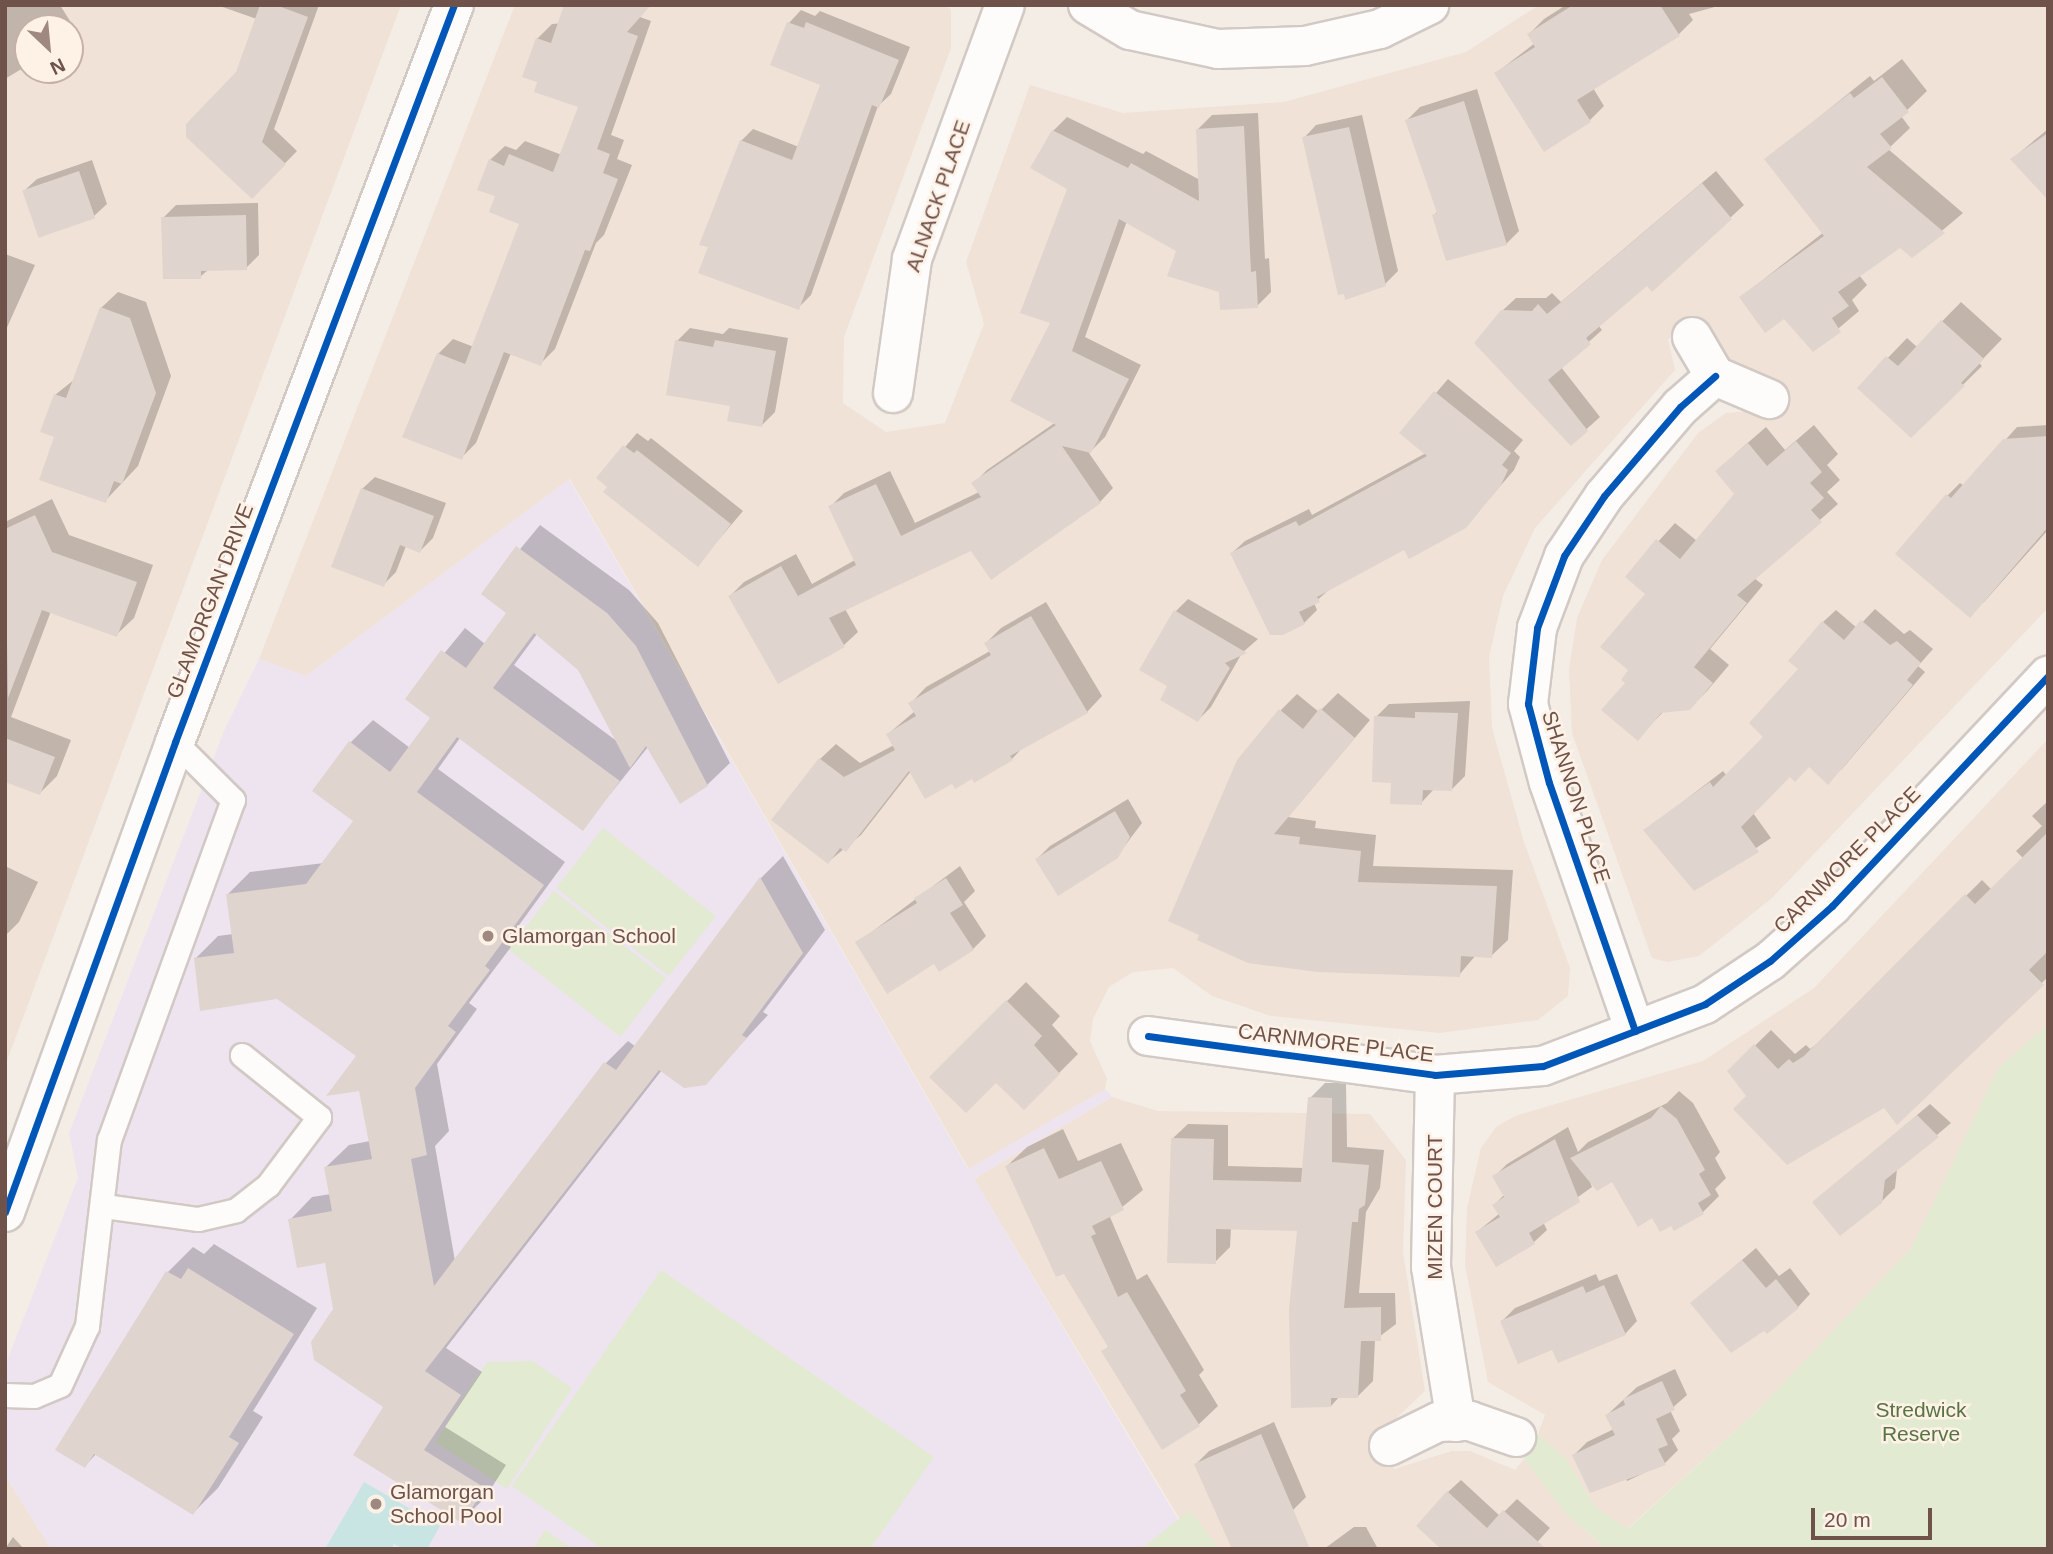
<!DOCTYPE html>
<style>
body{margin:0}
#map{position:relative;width:2053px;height:1554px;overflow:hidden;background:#f4ede6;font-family:Helvetica,sans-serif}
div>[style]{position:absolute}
.residential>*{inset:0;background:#f0e2d6}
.education>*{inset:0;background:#eee4ef}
.green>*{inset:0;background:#e2ead1;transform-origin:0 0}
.water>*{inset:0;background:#c9e5e3}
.shadow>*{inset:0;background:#0003}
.building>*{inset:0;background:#e0d4ce;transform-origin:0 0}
.roads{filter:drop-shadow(2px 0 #d2c9c4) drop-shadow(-2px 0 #d2c9c4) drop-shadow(0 2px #d2c9c4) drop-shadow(0 -2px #d2c9c4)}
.lane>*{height:23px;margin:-11.5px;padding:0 11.5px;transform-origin:11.5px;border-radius:11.5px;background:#fdfcfb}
.street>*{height:38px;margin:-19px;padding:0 19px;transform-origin:19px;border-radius:19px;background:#fdfcfb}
.secondary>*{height:38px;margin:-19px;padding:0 19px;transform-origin:19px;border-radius:19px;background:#fdfcfb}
.cycleway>*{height:7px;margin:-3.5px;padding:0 3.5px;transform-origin:3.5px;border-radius:3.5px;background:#0057b8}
.dots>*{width:19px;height:19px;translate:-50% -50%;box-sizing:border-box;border:4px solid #fef1e6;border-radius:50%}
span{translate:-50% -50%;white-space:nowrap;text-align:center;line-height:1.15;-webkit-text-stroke:5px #fef1e6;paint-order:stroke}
.street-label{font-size:21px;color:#6f5249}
.poi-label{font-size:21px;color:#6f5249}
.left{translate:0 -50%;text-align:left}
.park-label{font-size:21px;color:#577542}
.frame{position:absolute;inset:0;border:7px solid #6f5249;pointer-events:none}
.north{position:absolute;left:14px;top:14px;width:70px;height:70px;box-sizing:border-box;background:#fef1e6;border:2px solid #c5b1a7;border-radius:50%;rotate:154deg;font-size:19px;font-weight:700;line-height:28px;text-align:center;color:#6f5249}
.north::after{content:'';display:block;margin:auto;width:24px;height:32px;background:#9e8880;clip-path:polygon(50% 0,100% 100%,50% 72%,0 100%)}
.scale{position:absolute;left:1811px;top:1508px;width:121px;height:32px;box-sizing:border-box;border:4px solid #6f5249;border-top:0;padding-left:9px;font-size:21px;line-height:24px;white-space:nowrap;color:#6f5249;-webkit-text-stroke:5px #fef1e6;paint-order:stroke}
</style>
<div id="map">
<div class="residential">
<div style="clip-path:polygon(evenodd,5px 5px,401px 5px,5px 1066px,5px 5px,28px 28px,70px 28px,70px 70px,28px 70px,28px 28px)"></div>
<div style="clip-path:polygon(515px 5px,941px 5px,951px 9px,951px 48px,844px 337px,843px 403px,886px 432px,945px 423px,984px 324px,966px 262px,1030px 85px,1123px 113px,1284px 102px,1466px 52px,1539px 5px,2048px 5px,2048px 608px,1772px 898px,1699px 956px,1667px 962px,1652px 958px,1572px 733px,1569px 669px,1577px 618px,1602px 560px,1698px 433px,1726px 413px,1769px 409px,1699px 327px,1668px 339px,1675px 370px,1535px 528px,1503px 596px,1489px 657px,1492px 728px,1524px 842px,1570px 968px,1568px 996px,1538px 1020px,1440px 1033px,1271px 1016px,1212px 996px,1173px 968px,1133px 972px,1109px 987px,1093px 1019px,1090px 1041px,1107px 1079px,1105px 1089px,969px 1169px,570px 479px,306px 676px,259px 659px)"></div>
<div style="clip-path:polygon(2048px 739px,2048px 1024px,1998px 1069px,1911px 1249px,1757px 1411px,1627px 1529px,1595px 1507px,1566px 1459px,1538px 1434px,1545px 1415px,1488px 1382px,1465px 1265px,1467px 1208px,1481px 1148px,1496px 1127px,1515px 1116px,1703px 1061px,1814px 988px)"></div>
<div style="clip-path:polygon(1112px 1097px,1158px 1111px,1370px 1114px,1406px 1160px,1403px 1252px,1425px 1391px,1374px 1439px,1394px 1469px,1452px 1451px,1470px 1451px,1515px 1470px,1524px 1459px,1569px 1517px,1603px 1545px,1597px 1549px,1198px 1549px,974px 1179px)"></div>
<div style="clip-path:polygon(5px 1475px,51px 1549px,5px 1549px)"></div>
</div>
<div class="education">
<div style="clip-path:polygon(569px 479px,968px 1169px,1105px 1089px,1112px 1097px,974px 1179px,1180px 1523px,1147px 1549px,51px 1549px,5px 1475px,5px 1366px,78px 1178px,69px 1133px,224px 731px,259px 659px,306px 676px)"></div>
</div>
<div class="green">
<div style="left:603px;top:828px;width:143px;height:76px;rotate:38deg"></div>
<div style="left:554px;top:891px;width:142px;height:74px;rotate:38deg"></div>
<div style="clip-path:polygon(2048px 1024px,2048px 1549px,1597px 1549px,1602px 1544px,1569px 1517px,1524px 1459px,1538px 1434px,1566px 1459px,1595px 1507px,1628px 1529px,1757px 1411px,1911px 1249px,1998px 1069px)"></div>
<div style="clip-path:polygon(661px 1270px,934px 1457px,870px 1549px,603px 1549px,512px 1486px)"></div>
<div style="clip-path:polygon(533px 1361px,572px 1388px,507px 1489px,435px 1442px,487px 1362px)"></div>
<div style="clip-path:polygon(1190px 1510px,1219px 1549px,1141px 1549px)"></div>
<div style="clip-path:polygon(545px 1530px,573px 1549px,533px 1549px)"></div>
</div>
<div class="water">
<div style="clip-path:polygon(364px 1482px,440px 1526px,427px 1549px,403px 1549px,394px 1544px,391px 1549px,325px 1549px)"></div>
</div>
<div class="shadow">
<div style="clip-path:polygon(5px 5px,60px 5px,75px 29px,70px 35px,70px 28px,28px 28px,28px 65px,5px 79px)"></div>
<div style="clip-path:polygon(217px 5px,319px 5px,274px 129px,297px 151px,252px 197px,237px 73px,257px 19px)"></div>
<div style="clip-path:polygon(1566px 5px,1722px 5px,1689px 14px,1693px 20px,1679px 34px,1593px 88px,1604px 106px,1590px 120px,1496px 73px,1535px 43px,1529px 34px,1544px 19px)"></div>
<div style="clip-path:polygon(801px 10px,815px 16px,820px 11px,910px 47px,891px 94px,878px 106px,811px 295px,798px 308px,741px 141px,753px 129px,799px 147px,822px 84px,789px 23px)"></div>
<div style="clip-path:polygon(640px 17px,651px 21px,611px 135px,624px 140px,617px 159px,632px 165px,604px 235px,596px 243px,555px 349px,540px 364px,511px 353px,476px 443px,461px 458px,438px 354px,453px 339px,474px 347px,521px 223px,497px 195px,490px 160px,505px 146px,516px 150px,525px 141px,562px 155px,581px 106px,539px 81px,537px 39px,552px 24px)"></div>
<div style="clip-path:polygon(1902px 59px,1927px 91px,1901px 116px,1910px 128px,1888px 149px,1963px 213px,1912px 256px,1900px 246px,1859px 275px,1867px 285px,1852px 300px,1859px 311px,1813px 350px,1785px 317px,1741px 297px,1824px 232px,1767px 159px,1870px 76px,1874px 81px)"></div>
<div style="clip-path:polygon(1477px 89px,1519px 231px,1506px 244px,1434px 215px,1438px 211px,1407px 120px,1420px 107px)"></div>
<div style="clip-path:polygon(1258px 113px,1265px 259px,1269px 258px,1271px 292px,1257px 306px,1220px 291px,1178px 250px,1127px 221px,1085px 337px,1141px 365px,1105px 437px,1089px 453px,1113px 488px,1100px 502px,971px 549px,845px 609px,858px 632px,844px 645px,730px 596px,744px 582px,796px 554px,812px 584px,855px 560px,830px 507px,844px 493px,890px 471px,915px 523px,979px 492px,973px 484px,987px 470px,1056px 422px,1052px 322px,1070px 188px,1053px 131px,1067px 117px,1143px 154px,1146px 151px,1200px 180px,1198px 129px,1212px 115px)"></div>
<div style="clip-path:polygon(1362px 115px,1398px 271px,1385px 284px,1345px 291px,1304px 138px,1316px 125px)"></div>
<div style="clip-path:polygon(2048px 129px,2048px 192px,2012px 159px)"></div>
<div style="clip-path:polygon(92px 160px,107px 204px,94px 216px,24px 191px,37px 179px)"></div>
<div style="clip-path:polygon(1716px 171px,1744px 205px,1652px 290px,1647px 283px,1598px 325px,1602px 330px,1561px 367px,1600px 417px,1571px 443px,1502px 311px,1516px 298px,1546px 298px,1552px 293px,1561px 302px)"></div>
<div style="clip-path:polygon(258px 203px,259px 255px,246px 268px,209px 269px,200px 277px,163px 218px,176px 205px)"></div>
<div style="clip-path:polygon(5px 254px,35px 265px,5px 332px)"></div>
<div style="clip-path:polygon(118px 292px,146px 302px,171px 376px,138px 466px,105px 501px,56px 436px,55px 395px,75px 379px,101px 308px)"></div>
<div style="clip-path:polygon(1961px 302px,2002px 339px,1979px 363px,1982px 366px,1911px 436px,1859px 388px,1907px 338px,1917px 347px)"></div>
<div style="clip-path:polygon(690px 328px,723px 334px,729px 328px,788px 338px,775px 412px,762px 425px,732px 405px,677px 341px)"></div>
<div style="clip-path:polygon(1448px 379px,1523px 440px,1514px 451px,1520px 457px,1514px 470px,1472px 519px,1404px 547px,1331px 588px,1314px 603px,1317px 610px,1304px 623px,1232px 553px,1245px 541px,1309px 509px,1312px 515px,1426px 453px,1402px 433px)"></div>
<div style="clip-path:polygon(1814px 425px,1838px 454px,1827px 465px,1840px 480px,1827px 492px,1838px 504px,1754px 578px,1763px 585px,1710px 649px,1729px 665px,1707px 691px,1689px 709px,1664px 711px,1638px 738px,1627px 683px,1648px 594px,1627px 576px,1675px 523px,1697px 541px,1737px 494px,1735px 454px,1766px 427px,1785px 450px)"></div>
<div style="clip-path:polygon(2048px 425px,2048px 530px,1983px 603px,1947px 496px,1960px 483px,1964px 486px,2017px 427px)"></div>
<div style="clip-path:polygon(637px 433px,648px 441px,651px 438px,743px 511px,698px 564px,599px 478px)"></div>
<div style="clip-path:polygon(375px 477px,446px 503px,433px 538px,420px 551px,406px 546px,396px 572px,383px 585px,362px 489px)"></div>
<div style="clip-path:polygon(52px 499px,69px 535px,153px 565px,134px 618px,116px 635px,51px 611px,11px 717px,71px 740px,57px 776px,40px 793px,5px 780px,5px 605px,13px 608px,5px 591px,5px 522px)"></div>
<div style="clip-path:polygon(evenodd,540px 525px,629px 590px,658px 623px,730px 763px,707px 785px,648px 747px,583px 828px,460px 738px,438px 769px,565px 862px,506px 943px,511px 947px,469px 1003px,477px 1009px,437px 1064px,449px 1131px,435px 1146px,455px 1261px,606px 1063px,628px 1041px,636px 1047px,761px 878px,783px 856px,825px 930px,763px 1012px,768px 1015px,705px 1083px,662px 1070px,446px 1348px,482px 1372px,445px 1427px,506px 1465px,485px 1498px,462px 1520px,385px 1406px,335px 1310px,327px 1261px,290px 1220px,312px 1197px,331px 1194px,326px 1167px,349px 1145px,370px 1141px,358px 1056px,278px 997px,195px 959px,218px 936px,233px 934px,228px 894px,250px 872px,324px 863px,355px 820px,350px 743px,373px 720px,410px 748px,432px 717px,407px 699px,465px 628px,485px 644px,508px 612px,483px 594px,540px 525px,537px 634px,580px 669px,618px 742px,514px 665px,537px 634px)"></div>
<div style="clip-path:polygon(1188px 599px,1258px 639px,1242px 653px,1211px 707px,1198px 720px,1170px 686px,1175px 612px)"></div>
<div style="clip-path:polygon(1046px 602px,1102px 696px,1087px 712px,1024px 746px,1012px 759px,973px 777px,953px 782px,911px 771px,861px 835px,828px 862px,820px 759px,836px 744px,860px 763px,894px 745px,888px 734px,915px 711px,911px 703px,926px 687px,990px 651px,986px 643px,1001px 628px)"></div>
<div style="clip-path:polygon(1875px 609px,1904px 634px,1910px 630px,1933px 649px,1918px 666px,1925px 672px,1841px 770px,1809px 765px,1790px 775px,1753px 813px,1771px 838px,1695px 889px,1646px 830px,1723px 771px,1727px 776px,1766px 737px,1823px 622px,1836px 610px,1857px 628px)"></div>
<div style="clip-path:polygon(1338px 693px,1370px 720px,1288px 817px,1316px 821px,1315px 828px,1376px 835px,1373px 866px,1513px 870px,1508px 940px,1491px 956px,1476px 955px,1459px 975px,1249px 961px,1281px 710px,1297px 694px,1319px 712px)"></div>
<div style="clip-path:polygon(1470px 701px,1465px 776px,1452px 789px,1434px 789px,1421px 803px,1393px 781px,1376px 717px,1389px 704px)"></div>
<div style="clip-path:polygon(1128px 799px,1142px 823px,1117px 856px,1037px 859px,1050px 846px)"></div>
<div style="clip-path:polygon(2048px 801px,2048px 977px,1897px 1122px,1885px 1105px,1748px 1096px,1729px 1071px,1771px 1030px,1795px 1054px,1806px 1045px,1810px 1049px,1822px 1040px,1982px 880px,1992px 890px,2023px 858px,2016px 851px,2042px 826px,2032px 816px)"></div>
<div style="clip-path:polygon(5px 866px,38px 882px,19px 922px,5px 936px)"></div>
<div style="clip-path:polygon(960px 866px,975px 891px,964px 902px,986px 936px,973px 949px,935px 961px,857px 943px)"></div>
<div style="clip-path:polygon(1026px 982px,1060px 1016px,1052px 1025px,1078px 1054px,1024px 1108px,996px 1081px,932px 1077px)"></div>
<div style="clip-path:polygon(1325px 1083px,1346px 1083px,1347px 1147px,1384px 1150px,1380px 1188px,1366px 1212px,1359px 1293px,1395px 1293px,1396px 1324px,1375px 1340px,1373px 1381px,1358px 1396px,1340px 1396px,1331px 1406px,1299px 1229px,1231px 1228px,1230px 1247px,1215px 1262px,1172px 1139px,1188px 1124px,1228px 1125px,1228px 1166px,1304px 1168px,1310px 1098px)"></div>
<div style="clip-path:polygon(1679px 1091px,1693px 1103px,1720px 1152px,1715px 1158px,1726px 1178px,1715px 1189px,1719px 1196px,1703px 1212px,1672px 1224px,1653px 1216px,1613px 1180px,1589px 1179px,1592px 1187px,1543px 1222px,1547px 1230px,1534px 1242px,1497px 1265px,1477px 1232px,1500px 1213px,1494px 1205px,1504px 1195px,1494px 1177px,1507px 1164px,1568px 1127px,1578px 1152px,1588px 1142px,1667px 1103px)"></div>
<div style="clip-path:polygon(1930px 1104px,1951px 1123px,1897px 1169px,1895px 1188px,1881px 1202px,1815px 1202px)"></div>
<div style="clip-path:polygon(1063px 1129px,1078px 1161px,1121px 1143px,1143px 1190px,1110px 1217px,1137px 1280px,1147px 1274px,1204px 1370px,1199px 1375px,1218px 1406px,1198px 1425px,1103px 1352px,1109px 1346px,1007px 1166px,1027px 1147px)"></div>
<div style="clip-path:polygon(214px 1244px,317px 1308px,253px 1411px,263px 1417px,218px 1488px,193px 1513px,96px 1454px,85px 1466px,168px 1272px,193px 1247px,204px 1254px)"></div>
<div style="clip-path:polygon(1756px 1248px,1779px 1276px,1790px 1268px,1810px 1294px,1798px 1307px,1692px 1303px)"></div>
<div style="clip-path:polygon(1596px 1274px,1599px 1281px,1617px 1274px,1637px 1321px,1625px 1334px,1502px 1321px,1515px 1308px)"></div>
<div style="clip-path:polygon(1675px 1369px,1687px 1395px,1670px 1410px,1680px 1431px,1672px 1439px,1678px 1450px,1665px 1463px,1627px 1481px,1625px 1475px,1574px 1455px,1587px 1442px,1614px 1429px,1607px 1415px,1637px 1387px)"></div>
<div style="clip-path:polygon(1274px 1422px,1306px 1497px,1293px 1510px,1196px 1464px,1209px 1451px)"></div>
<div style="clip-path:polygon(1461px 1480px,1500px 1516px,1517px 1499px,1550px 1528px,1531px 1549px,1444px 1549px,1448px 1492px)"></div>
<div style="clip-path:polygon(1354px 1527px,1366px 1527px,1378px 1549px,1324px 1549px)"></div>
<div style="clip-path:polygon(13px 1537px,24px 1549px,5px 1549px)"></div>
</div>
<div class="building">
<div style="clip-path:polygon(260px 5px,276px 5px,308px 17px,262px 142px,286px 164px,252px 199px,186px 137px,186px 124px,236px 72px)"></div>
<div style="clip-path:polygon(564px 5px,651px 5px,627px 32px,638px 36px,597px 149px,610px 154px,603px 173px,618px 179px,590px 251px,585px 250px,541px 366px,504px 352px,462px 460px,402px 437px,437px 353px,465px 364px,519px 224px,489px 212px,495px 196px,477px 190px,489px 159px,504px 166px,509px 154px,553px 172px,578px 107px,534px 92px,537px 82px,522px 77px,536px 38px,551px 43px)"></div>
<div style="clip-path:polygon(1573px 5px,1660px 5px,1680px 36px,1577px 100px,1591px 122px,1544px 152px,1494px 73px,1535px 47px,1527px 34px)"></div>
<div style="clip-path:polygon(787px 22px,804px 28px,806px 22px,899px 60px,879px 108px,872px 105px,799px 310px,698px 273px,708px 247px,699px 245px,740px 140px,792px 160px,820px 85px,770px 65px)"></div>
<div style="clip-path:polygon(1882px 77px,1909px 112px,1880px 134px,1892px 148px,1867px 167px,1945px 233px,1912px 258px,1900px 248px,1838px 292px,1849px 306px,1832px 318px,1841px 332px,1813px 352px,1784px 319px,1765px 333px,1739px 297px,1824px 236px,1764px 159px,1850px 93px,1854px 98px)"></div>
<div style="clip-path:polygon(1464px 101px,1507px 245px,1446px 261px,1432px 215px,1437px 213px,1405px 120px)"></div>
<div style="clip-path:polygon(1244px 126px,1251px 272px,1256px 271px,1258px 308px,1220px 310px,1219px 292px,1167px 276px,1176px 251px,1119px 219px,1072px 351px,1129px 379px,1091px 453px,1062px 446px,1101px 503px,991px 580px,971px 551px,829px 618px,845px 647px,778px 684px,728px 596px,781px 566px,798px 596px,856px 565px,828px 506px,876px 484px,901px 536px,981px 497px,971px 483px,1056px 425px,1010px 401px,1050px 323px,1020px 313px,1067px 189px,1030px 168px,1052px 130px,1128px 168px,1131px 163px,1199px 201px,1196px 129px)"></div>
<div style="clip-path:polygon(1349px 127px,1386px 286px,1345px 300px,1344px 294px,1338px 295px,1302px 137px)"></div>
<div style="clip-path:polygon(2048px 133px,2048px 200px,2010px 159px)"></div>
<div style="left:79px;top:171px;width:50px;height:60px;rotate:71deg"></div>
<div style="clip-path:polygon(1702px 183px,1732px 219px,1652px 292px,1647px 286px,1586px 338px,1591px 344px,1548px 380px,1588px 431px,1571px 446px,1474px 343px,1501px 310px,1532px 311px,1538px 304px,1547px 314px)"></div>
<div style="clip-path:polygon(246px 215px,247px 270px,201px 271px,201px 279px,163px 279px,161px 217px)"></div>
<div style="clip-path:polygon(100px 307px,130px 318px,156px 393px,122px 484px,114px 481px,106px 503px,39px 480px,54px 437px,40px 432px,54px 394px,66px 398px)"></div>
<div style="clip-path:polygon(1941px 320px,1984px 359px,1961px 383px,1965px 386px,1911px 438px,1857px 388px,1886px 356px,1898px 366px)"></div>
<div style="clip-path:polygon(675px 340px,713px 347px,715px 340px,776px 351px,762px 427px,727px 421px,730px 406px,666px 395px)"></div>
<div style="clip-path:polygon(1434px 391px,1511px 453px,1502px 465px,1508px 470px,1501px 485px,1466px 528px,1409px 559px,1404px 550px,1317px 597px,1320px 602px,1299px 612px,1305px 624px,1283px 635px,1270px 635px,1230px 553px,1296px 521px,1299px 526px,1427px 456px,1399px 433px)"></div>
<div style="clip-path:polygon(2048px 436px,2048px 527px,1970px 618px,1895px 554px,1946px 494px,1951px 498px,2003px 439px)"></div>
<div style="clip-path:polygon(1796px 441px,1822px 472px,1810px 483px,1824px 498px,1811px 510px,1822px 522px,1737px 595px,1747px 603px,1694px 667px,1713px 683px,1690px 710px,1661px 713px,1638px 741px,1601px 710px,1625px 683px,1621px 680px,1628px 670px,1600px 647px,1645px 594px,1625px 577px,1656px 539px,1680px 559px,1734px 494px,1715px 471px,1748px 443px,1767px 466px)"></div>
<div style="clip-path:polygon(623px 445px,634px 453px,637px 450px,731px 524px,698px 567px,603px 492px,607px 487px,596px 478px)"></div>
<div style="clip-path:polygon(361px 488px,434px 516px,420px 553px,400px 545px,384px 587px,331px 567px)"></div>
<div style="clip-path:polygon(35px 515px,52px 552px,137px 582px,117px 637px,42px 610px,8px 698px,5px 529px)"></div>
<div style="clip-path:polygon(516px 546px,607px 613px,636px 646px,708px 786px,680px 804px,646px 746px,630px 768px,578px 670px,534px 633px,493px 688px,620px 781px,583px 831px,457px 737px,417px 792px,544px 885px,485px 966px,490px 970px,448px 1026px,456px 1032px,415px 1088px,427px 1155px,411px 1159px,434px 1286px,604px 1062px,616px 1070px,760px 877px,803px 953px,742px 1035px,747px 1038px,706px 1085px,684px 1088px,659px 1070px,425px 1371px,461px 1395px,424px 1450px,485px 1488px,462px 1523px,353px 1455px,383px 1407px,314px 1360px,311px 1342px,333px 1309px,325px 1263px,297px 1268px,288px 1219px,332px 1211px,324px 1167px,372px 1159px,359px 1091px,326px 1096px,356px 1056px,277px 999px,200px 1011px,194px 958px,234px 953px,226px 894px,306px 884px,353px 821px,312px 791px,349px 741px,390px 772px,430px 718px,405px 699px,441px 650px,466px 668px,506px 613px,481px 594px)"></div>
<div style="clip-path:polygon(1174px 610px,1247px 653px,1225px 663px,1230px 668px,1198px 722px,1160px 700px,1167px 686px,1139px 670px)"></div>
<div style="clip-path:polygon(1031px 616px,1088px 713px,1010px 756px,1013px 760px,974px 783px,972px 779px,955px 789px,952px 784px,925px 799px,909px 771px,846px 852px,840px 848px,828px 864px,771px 820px,819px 758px,844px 777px,895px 750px,886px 734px,916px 716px,908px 703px,991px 655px,984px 643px)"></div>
<div style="clip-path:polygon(1861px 620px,1890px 645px,1897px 641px,1921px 663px,1907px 680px,1913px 685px,1828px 785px,1809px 767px,1795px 782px,1790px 777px,1741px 827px,1759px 852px,1694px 891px,1643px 830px,1710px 782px,1713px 787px,1763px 737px,1749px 723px,1798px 669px,1788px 661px,1822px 621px,1844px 640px)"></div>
<div style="clip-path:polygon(1320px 708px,1355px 738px,1274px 834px,1300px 837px,1299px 844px,1361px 851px,1358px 882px,1497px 886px,1492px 958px,1461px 956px,1460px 977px,1317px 972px,1248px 963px,1197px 940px,1199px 935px,1168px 921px,1237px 760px,1279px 709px,1303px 729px)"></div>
<div style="clip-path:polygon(1415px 712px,1458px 713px,1452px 791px,1423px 790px,1422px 805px,1390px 804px,1391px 783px,1372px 782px,1374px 716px,1415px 718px)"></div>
<div style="clip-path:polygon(5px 738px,55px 757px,40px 795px,5px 782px)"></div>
<div style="clip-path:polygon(1115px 811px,1130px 837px,1118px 858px,1058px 896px,1035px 859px)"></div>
<div style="clip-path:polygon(2048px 832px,2048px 951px,2029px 970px,2044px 985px,1897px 1125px,1884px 1108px,1787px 1165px,1733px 1109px,1746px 1096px,1727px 1071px,1754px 1044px,1778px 1069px,1789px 1059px,1793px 1063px,1804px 1056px,1965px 894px,1975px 904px)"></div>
<div style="clip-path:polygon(946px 878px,963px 905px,950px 913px,974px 950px,939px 972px,934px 964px,887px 994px,855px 942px,917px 903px,914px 898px)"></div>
<div style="clip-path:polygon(1006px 1000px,1042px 1036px,1034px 1045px,1060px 1074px,1024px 1110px,996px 1083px,966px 1113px,929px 1077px)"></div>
<div style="clip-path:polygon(1308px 1097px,1332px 1098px,1332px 1162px,1369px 1165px,1365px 1205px,1359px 1209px,1358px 1222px,1352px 1222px,1344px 1308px,1381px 1307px,1381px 1341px,1361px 1341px,1358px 1398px,1331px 1398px,1331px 1407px,1291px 1408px,1289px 1309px,1297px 1231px,1216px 1229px,1216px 1264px,1167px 1263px,1171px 1138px,1214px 1139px,1213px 1180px,1301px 1182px)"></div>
<div style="clip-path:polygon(1661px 1106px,1677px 1119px,1705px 1170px,1699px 1174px,1711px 1195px,1698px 1203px,1704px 1214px,1674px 1231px,1671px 1226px,1660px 1232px,1652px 1218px,1638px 1227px,1612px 1182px,1597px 1191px,1570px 1158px,1651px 1118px)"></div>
<div style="clip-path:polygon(1917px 1115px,1939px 1137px,1885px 1180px,1882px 1203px,1840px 1236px,1812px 1202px)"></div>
<div style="clip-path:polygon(1555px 1139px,1580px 1202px,1529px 1233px,1535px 1244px,1496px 1267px,1475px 1232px,1500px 1217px,1492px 1205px,1504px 1197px,1492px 1176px)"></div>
<div style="clip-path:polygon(1044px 1148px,1059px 1179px,1101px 1161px,1124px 1210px,1092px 1226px,1096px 1234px,1091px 1236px,1118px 1297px,1127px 1292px,1186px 1391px,1180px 1395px,1200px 1426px,1162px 1450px,1101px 1351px,1108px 1347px,1064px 1274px,1056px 1277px,1005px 1166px)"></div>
<div style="clip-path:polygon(1742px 1260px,1766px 1288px,1776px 1279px,1799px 1308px,1767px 1334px,1764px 1331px,1731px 1353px,1690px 1303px)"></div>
<div style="clip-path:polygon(188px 1268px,294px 1334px,229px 1437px,239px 1443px,193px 1515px,94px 1454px,85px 1468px,55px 1450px,166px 1271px,181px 1279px)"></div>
<div style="clip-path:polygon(1604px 1285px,1626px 1335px,1558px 1363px,1552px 1350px,1518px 1364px,1500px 1321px,1583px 1286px,1586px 1293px)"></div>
<div style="clip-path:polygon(1662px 1381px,1675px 1410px,1656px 1419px,1668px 1445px,1658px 1449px,1666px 1465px,1590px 1493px,1572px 1455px,1615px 1435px,1605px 1415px,1625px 1405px,1623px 1399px)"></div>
<div style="clip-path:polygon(1261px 1434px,1310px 1549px,1232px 1549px,1194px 1464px)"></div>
<div style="clip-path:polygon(1447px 1491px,1487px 1528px,1503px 1510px,1546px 1549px,1441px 1549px,1416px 1526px)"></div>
</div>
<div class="roads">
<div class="lane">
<div style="left:104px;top:1206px;width:95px;rotate:7.9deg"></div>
<div style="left:198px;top:1219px;width:39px;rotate:-13deg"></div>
<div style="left:236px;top:1210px;width:41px;rotate:-38deg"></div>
<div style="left:268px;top:1185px;width:85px;rotate:-53.1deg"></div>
<div style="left:319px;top:1117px;width:99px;rotate:-141.2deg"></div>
<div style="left:5px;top:1395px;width:29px;rotate:2deg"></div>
<div style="left:34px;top:1396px;width:28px;rotate:-23deg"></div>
<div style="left:60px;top:1385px;width:65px;rotate:-65.4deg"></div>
<div style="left:87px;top:1326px;width:187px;rotate:-83.3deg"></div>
<div style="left:109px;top:1140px;width:362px;rotate:-70deg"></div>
<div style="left:233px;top:800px;width:82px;rotate:-135deg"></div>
</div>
<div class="street">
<div style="left:1088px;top:5px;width:49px;rotate:30.8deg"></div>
<div style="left:1130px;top:30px;width:90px;rotate:12.2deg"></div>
<div style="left:1218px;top:49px;width:87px;rotate:-2deg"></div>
<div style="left:1305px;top:46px;width:77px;rotate:-12.8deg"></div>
<div style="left:1380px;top:29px;width:55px;rotate:-26.1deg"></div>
<div style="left:1692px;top:337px;width:45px;rotate:59.5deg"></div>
<div style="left:1715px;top:376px;width:59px;rotate:23.1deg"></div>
<div style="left:893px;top:393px;width:135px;rotate:-81.9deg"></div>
<div style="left:912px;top:259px;width:270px;rotate:-69.9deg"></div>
<div style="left:1635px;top:1031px;width:262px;rotate:-109.1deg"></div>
<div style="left:1549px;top:783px;width:82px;rotate:-104.9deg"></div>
<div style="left:1528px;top:704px;width:77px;rotate:-83.2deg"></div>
<div style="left:1537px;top:628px;width:77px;rotate:-69.4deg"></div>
<div style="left:1564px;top:556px;width:72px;rotate:-56.3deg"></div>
<div style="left:1604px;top:496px;width:117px;rotate:-49.5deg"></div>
<div style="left:1680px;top:407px;width:47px;rotate:-41.5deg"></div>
<div style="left:1148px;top:1036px;width:290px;rotate:7.7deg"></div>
<div style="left:1435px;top:1075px;width:108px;rotate:-4.8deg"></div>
<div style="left:1543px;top:1066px;width:173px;rotate:-20.9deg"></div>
<div style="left:1705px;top:1004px;width:78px;rotate:-33.5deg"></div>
<div style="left:1770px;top:961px;width:83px;rotate:-41.6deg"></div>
<div style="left:1832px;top:906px;width:316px;rotate:-46.8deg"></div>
<div style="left:1435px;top:1075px;width:192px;rotate:91.2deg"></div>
<div style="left:1431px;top:1267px;width:157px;rotate:80.8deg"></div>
<div style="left:1389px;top:1446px;width:55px;rotate:-26.1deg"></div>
<div style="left:1438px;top:1422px;width:32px;rotate:-2deg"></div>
<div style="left:1470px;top:1421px;width:49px;rotate:19.2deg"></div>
</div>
<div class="secondary">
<div style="left:5px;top:1212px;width:500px;rotate:-70.1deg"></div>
<div style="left:175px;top:742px;width:788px;rotate:-69.27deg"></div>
</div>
</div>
<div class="cycleway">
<div style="left:1635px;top:1031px;width:262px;rotate:-109.1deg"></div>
<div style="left:1549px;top:783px;width:82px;rotate:-104.9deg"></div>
<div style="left:1528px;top:704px;width:77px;rotate:-83.2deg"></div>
<div style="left:1537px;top:628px;width:77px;rotate:-69.4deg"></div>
<div style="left:1564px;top:556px;width:72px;rotate:-56.3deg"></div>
<div style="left:1604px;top:496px;width:117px;rotate:-49.5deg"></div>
<div style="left:1680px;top:407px;width:47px;rotate:-41.5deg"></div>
<div style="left:1148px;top:1036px;width:290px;rotate:7.7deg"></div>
<div style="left:1435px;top:1075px;width:108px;rotate:-4.8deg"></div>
<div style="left:1543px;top:1066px;width:173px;rotate:-20.9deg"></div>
<div style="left:1705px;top:1004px;width:78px;rotate:-33.5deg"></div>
<div style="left:1770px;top:961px;width:83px;rotate:-41.6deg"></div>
<div style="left:1832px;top:906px;width:316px;rotate:-46.8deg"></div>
<div style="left:5px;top:1212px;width:500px;rotate:-70.1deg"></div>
<div style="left:175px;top:742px;width:788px;rotate:-69.27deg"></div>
</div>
<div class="dots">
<div style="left:488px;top:936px;background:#9e8880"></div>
<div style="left:376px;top:1504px;background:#9e8880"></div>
</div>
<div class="street-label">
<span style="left:938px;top:196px;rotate:-71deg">ALNACK PLACE</span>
<span style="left:210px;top:601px;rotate:-69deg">GLAMORGAN DRIVE</span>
<span style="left:1576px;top:797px;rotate:72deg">SHANNON PLACE</span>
<span style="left:1847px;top:860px;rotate:-45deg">CARNMORE PLACE</span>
<span style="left:1336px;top:1043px;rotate:7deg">CARNMORE PLACE</span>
<span style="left:1435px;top:1207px;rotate:-90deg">MIZEN COURT</span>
</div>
<div class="poi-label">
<span class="left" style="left:502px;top:936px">Glamorgan School</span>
<span class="left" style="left:390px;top:1504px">Glamorgan<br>School Pool</span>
</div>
<div class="park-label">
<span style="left:1921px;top:1422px">Stredwick<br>Reserve</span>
</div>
<div class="frame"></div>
<div class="north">N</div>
<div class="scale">20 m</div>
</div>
